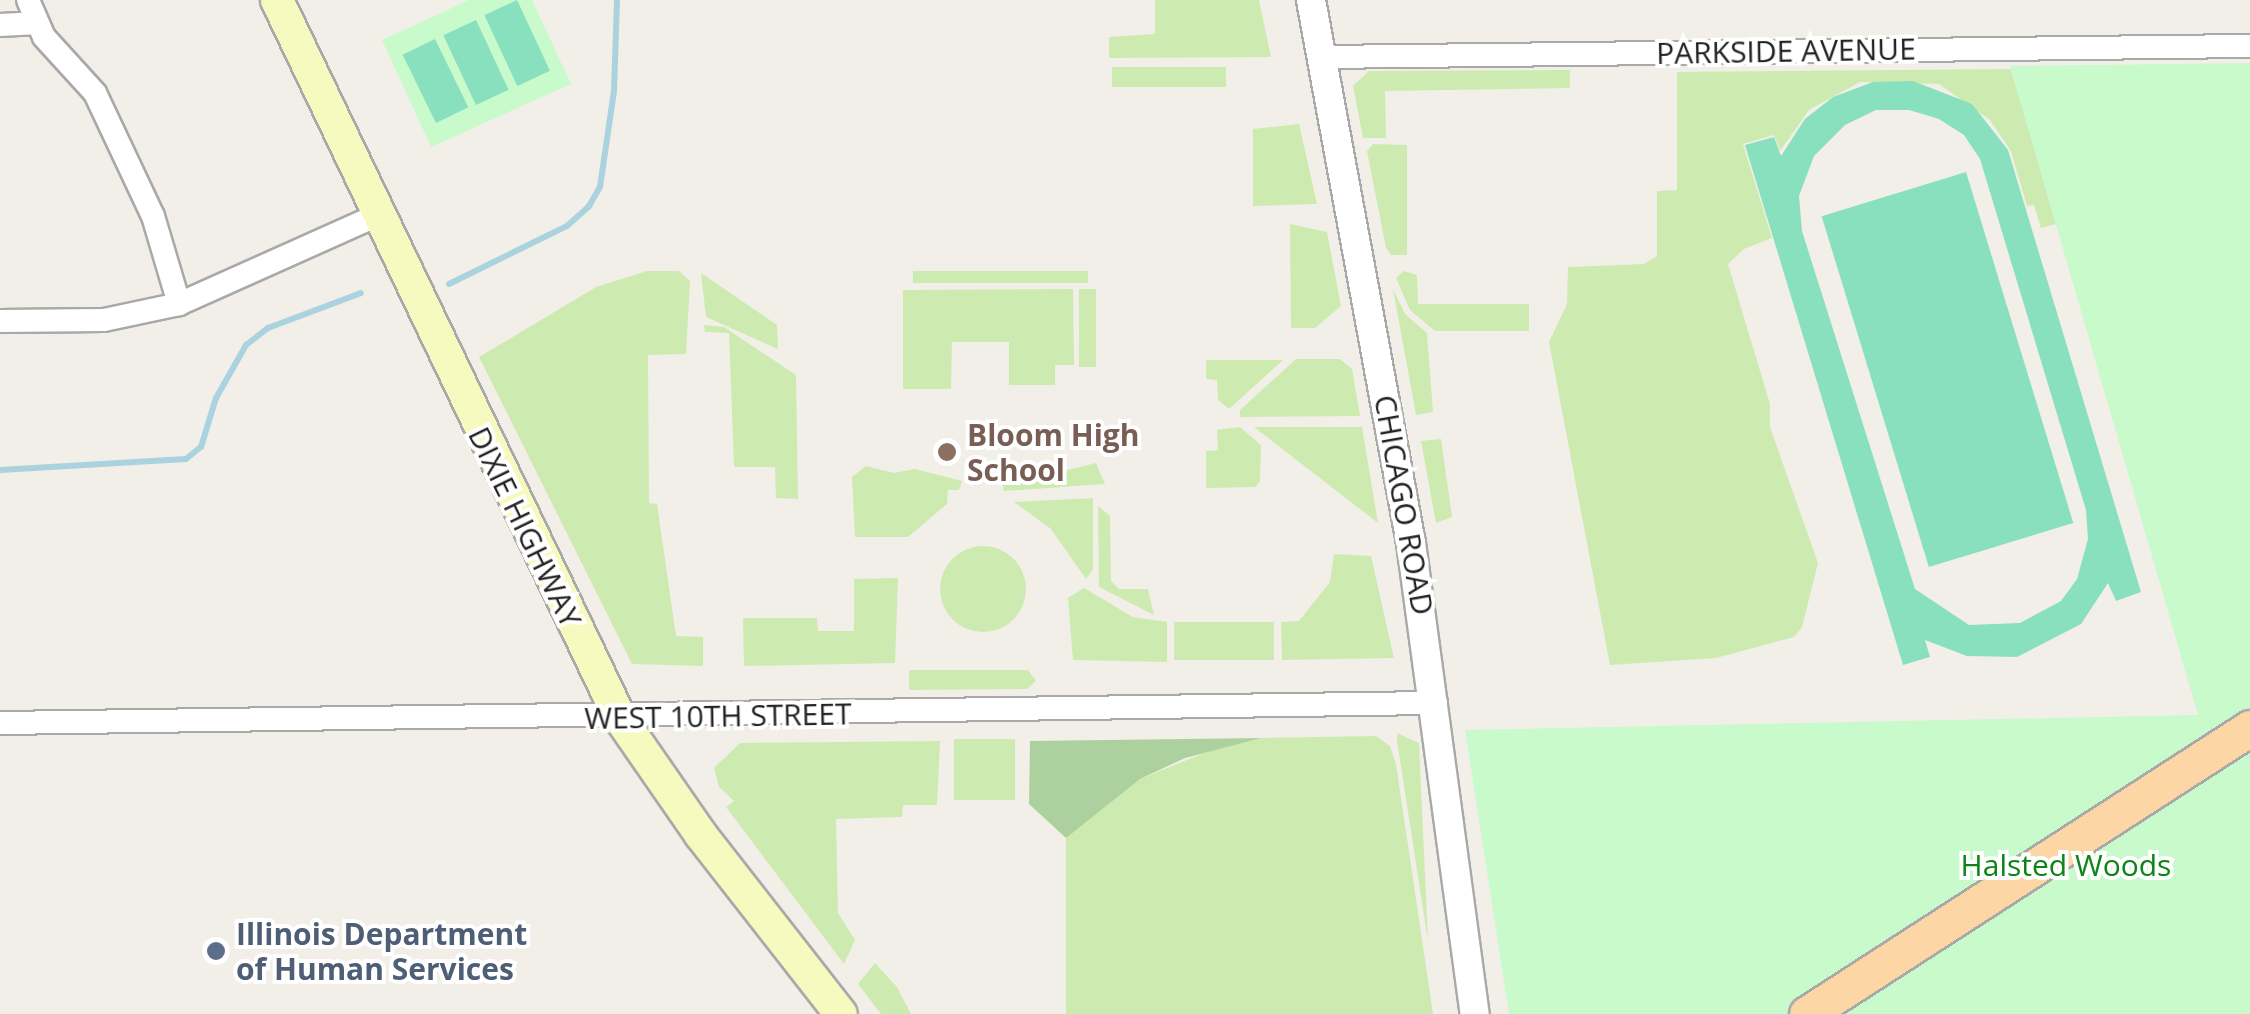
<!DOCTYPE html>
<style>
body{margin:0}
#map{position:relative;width:2250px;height:1014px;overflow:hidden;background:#f2efe9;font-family:"Open Sans",sans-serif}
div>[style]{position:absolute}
.grass>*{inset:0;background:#cdebb0;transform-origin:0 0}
.round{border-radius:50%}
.forest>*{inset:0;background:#add19e}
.park>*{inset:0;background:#c8facc}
.pitch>*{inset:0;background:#88e0be;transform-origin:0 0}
.stream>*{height:6px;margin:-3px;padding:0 3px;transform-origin:3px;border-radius:3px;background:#aad3df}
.roads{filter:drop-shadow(2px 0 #a9a9a9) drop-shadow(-2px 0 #a9a9a9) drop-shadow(0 2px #a9a9a9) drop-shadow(0 -2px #a9a9a9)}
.minor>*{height:22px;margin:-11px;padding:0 11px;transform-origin:11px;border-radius:11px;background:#fff}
.tertiary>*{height:28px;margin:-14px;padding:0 14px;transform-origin:14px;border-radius:14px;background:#fff}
.secondary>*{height:32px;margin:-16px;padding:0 16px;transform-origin:16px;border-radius:16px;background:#f7fabf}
.primary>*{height:35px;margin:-17.5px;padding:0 17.5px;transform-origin:17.5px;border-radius:17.5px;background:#fcd6a4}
.dots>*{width:28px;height:28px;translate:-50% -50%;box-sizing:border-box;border:5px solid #fff;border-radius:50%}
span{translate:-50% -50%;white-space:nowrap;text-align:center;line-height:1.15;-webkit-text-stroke:8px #fff;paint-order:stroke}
.street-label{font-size:30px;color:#222}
.education-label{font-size:30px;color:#785e54;font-weight:700}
.left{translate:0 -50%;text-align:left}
.park-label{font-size:30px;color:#0c8416}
.service-label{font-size:30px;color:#4e5e75;font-weight:700}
</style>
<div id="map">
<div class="grass">
<div style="clip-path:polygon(1155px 0,1259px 0,1271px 57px,1109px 58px,1109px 37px,1155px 34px)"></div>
<div style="left:1226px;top:67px;width:20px;height:114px;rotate:90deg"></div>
<div style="clip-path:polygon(2011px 69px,2056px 224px,2041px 228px,2034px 205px,2027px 206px,2011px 151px,1990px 120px,1939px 84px,1860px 82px,1809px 110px,1780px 151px,1774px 135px,1743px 144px,1772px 238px,1744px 249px,1728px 264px,1770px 404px,1770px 427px,1818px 563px,1802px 627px,1794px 637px,1716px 658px,1610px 665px,1549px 342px,1567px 304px,1568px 267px,1644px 264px,1657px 256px,1657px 191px,1677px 190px,1677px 72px)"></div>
<div style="clip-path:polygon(1570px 70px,1570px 88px,1385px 91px,1386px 138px,1363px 138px,1353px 86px,1369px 71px)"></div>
<div style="clip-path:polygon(1299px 124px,1317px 204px,1253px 206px,1253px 129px)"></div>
<div style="clip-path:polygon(1373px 144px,1407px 145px,1407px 255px,1391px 255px,1386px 248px,1367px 151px)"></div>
<div style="clip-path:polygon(1290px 224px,1327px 232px,1341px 306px,1315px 328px,1291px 328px)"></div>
<div style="clip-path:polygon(647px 271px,679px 271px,690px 281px,686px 354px,648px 355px,649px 503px,657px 504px,676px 636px,703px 637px,703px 666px,632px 664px,479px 357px,596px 287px)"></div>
<div style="left:1088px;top:271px;width:12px;height:175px;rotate:90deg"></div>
<div style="clip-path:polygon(1404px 271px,1417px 275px,1418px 304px,1529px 304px,1529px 331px,1435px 331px,1410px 310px,1396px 278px)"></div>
<div style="clip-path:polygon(701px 273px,777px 325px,778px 349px,706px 317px)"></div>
<div style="clip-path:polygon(1073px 289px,1074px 365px,1055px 365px,1055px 385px,1009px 385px,1009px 342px,952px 342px,951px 389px,903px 389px,903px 290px)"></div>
<div style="left:1079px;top:289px;width:17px;height:78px"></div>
<div style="clip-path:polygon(1393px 289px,1405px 314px,1427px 333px,1433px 412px,1416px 415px)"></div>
<div style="clip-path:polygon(704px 325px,724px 327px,796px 375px,798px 499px,776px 498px,775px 467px,734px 467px,729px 333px,705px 332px)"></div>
<div style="clip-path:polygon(1296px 359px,1340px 359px,1352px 369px,1360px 416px,1240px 417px,1240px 410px)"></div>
<div style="clip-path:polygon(1206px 360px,1283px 360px,1229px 409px,1218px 400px,1217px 380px,1206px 379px)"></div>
<div style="clip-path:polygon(1240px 427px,1261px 445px,1260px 481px,1255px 487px,1206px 488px,1206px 451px,1218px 450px,1217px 430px)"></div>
<div style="clip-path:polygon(1254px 427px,1362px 427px,1378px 523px)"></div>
<div style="clip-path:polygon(1441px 439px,1452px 517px,1436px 523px,1421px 441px)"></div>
<div style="clip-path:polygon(1029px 462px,1063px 471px,1096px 463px,1105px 484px,1004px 491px,999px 472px,1018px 475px)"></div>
<div style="clip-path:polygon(866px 466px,894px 473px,915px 469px,962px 481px,959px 490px,948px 490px,947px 504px,908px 537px,855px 537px,852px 477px)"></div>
<div style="clip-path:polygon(1093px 498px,1093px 570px,1086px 579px,1051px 529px,1014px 502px)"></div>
<div style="clip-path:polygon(1098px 506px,1110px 516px,1111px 581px,1119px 589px,1148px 589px,1154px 615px,1099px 587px)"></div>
<div class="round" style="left:940px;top:546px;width:86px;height:86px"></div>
<div style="clip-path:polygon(1334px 554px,1371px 556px,1394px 658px,1282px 660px,1281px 622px,1299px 621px,1330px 582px)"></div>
<div style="clip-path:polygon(898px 578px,895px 663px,744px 666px,743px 618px,817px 618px,818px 631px,854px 631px,854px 579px)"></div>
<div style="clip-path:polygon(1084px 588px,1133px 617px,1167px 622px,1167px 662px,1073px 660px,1068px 598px)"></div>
<div style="left:1274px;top:622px;width:38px;height:100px;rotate:90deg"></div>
<div style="clip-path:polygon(909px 670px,1028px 670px,1036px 681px,1027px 689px,909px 690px)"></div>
<div style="clip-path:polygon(1397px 733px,1419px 743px,1428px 941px,1397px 741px)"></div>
<div style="clip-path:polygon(1376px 736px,1390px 746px,1396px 764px,1433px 1014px,1066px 1014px,1066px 838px,1084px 820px,1140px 779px,1219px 747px,1261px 738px)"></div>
<div style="left:1015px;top:739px;width:61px;height:61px;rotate:90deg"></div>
<div style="clip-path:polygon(940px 741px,937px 805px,903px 805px,902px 817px,836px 819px,838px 913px,855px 940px,844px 964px,726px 807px,734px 801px,719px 787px,714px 768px,740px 743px)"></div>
<div style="clip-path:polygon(875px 963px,897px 987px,911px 1014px,881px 1014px,858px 984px)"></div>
</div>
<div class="forest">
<div style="clip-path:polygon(1261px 738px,1185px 758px,1140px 779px,1066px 838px,1029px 804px,1030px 741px)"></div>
</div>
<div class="park">
<div style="clip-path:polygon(469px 0,532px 0,571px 84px,431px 147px,382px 40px)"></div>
<div style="clip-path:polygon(2250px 63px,2250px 1014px,1509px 1014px,1465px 730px,2198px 715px,2010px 66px)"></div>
</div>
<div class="pitch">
<div style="left:517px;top:0;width:78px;height:36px;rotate:65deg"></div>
<div style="left:476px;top:20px;width:77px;height:36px;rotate:65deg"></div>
<div style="left:435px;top:39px;width:76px;height:36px;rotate:64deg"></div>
<div style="clip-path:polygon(evenodd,1913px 81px,1972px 104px,2008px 150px,2141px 592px,2116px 601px,2108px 583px,2081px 624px,2017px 657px,1967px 656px,1925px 640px,1930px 657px,1903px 665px,1745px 145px,1774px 137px,1781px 156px,1805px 119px,1833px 97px,1873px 82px,1913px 81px,1876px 110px,1909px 110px,1939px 119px,1964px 135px,1980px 159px,2086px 510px,2088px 539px,2077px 579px,2061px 601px,2020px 623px,1969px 625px,1915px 589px,1802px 231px,1799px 196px,1814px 156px,1845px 125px,1876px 110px)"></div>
<div style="left:1966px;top:172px;width:367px;height:151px;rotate:73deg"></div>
</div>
<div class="stream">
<div style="left:449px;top:284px;width:131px;rotate:-26.2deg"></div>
<div style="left:567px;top:226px;width:30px;rotate:-42deg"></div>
<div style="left:589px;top:206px;width:22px;rotate:-60deg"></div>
<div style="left:600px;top:187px;width:97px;rotate:-81.7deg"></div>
<div style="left:614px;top:91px;width:91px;rotate:-88.1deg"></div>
<div style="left:0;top:470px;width:186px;rotate:-3.4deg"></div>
<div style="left:186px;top:459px;width:19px;rotate:-39deg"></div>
<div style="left:201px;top:447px;width:51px;rotate:-73deg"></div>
<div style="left:216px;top:398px;width:61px;rotate:-60.5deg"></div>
<div style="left:246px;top:345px;width:28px;rotate:-38deg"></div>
<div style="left:268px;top:328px;width:99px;rotate:-20.6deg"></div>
</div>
<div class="roads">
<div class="minor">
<div style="left:28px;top:0;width:40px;rotate:66.6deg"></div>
<div style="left:44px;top:37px;width:76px;rotate:47.7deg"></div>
<div style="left:95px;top:93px;width:136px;rotate:64.8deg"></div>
<div style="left:153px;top:216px;width:92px;rotate:73.5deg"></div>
<div style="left:0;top:25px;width:34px;rotate:-3deg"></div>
<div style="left:1322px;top:57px;width:928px;rotate:-0.68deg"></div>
<div style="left:0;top:321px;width:104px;rotate:-0.6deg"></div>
<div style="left:104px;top:320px;width:77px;rotate:-12deg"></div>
<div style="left:179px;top:304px;width:216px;rotate:-24.1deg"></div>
<div style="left:0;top:723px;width:1436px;rotate:-0.8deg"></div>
</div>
<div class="tertiary">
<div style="left:1311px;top:0;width:552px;rotate:79.57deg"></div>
<div style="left:1411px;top:543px;width:475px;rotate:82.3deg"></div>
</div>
<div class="secondary">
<div style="left:277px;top:0;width:796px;rotate:64.47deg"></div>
<div style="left:620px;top:718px;width:142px;rotate:55.3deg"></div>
<div style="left:701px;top:835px;width:227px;rotate:52deg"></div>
</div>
<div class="primary">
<div style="left:1807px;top:1014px;width:527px;rotate:-32.85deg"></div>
</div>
</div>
<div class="dots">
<div style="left:947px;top:452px;background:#8d6e63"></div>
<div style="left:216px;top:951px;background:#5c6f8a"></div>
</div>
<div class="street-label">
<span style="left:1786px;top:51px;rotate:-1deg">PARKSIDE AVENUE</span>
<span style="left:1404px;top:505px;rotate:80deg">CHICAGO ROAD</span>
<span style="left:525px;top:527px;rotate:64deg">DIXIE HIGHWAY</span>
<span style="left:718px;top:716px;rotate:-1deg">WEST 10TH STREET</span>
</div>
<div class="education-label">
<span class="left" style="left:967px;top:452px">Bloom High<br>School</span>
</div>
<div class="park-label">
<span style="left:2066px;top:865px">Halsted Woods</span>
</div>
<div class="service-label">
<span class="left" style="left:236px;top:951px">Illinois Department<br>of Human Services</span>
</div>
</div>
